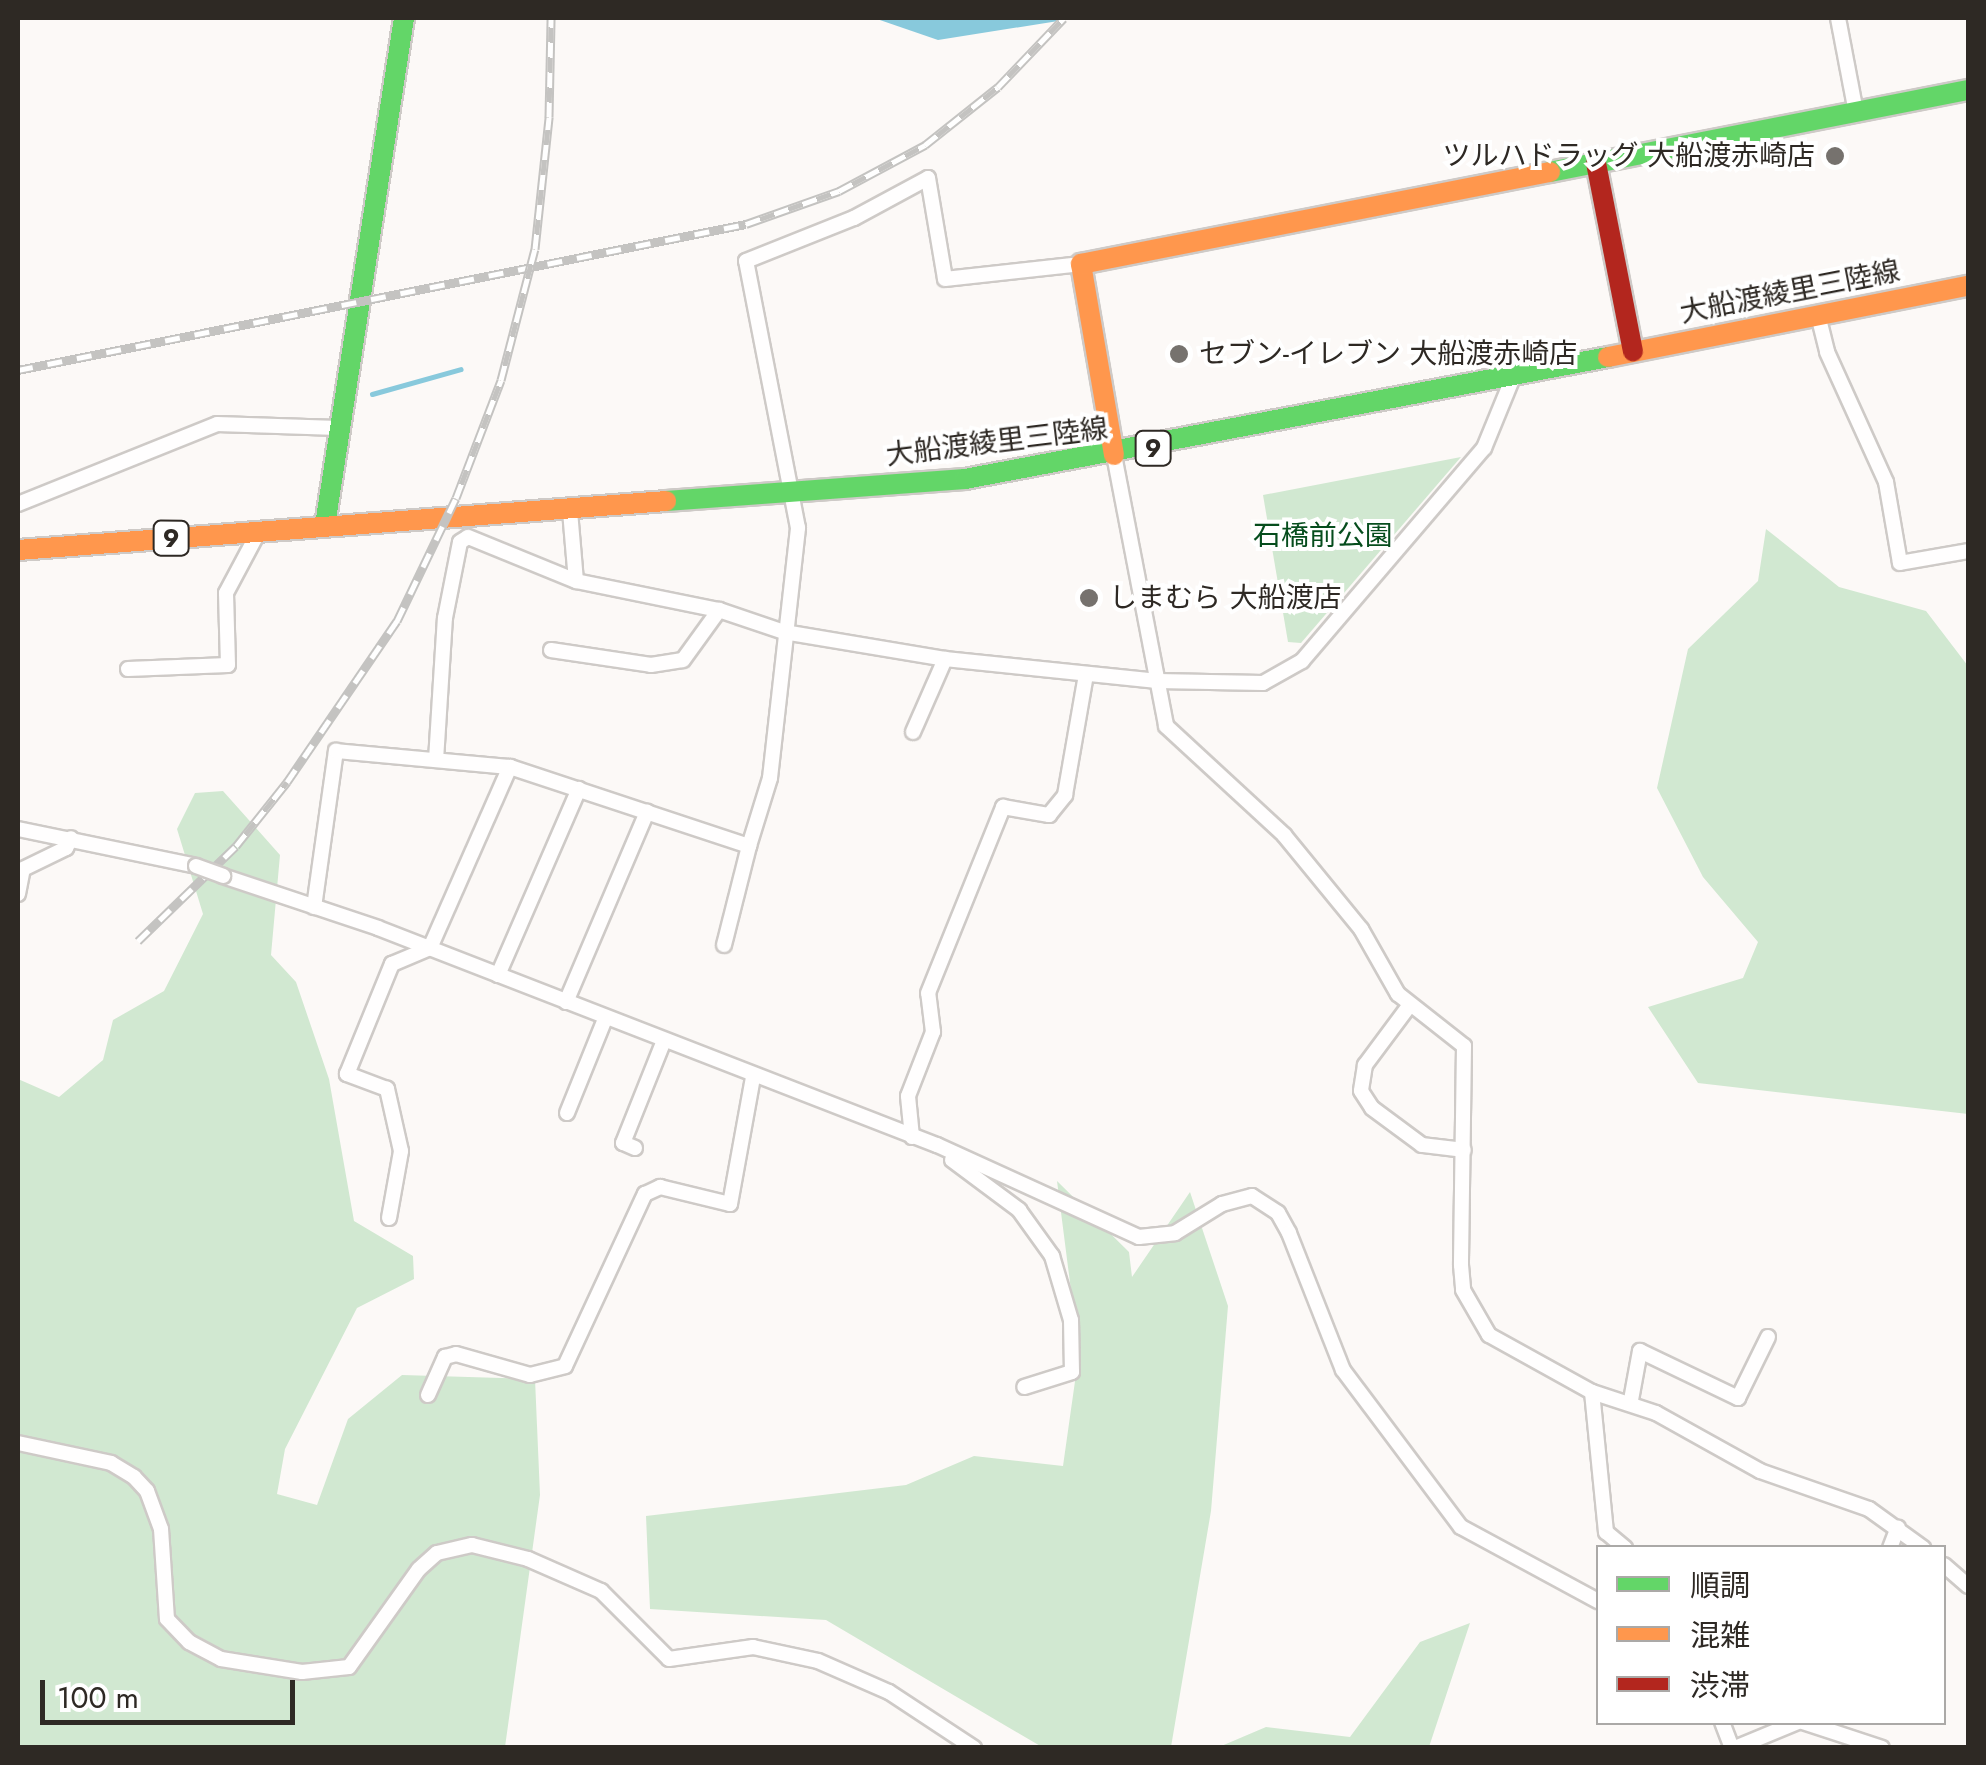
<!DOCTYPE html>
<meta charset="utf-8">
<style>
body{margin:0}
#map{position:relative;width:1986px;height:1765px;overflow:hidden;background:#fcf9f7;font-family:Jost,"Noto Sans JP",sans-serif}
div>[style]{position:absolute}
.green>*{inset:0;background:#d1e8d1}
.water>*{inset:0;background:#88c9dc}
.stream>*{height:5px;margin:-2.5px;padding:0 2.5px;transform-origin:2.5px;border-radius:2.5px;background:#88c9dc}
.roads{filter:drop-shadow(2px 0 #cecac7) drop-shadow(-2px 0 #cecac7) drop-shadow(0 2px #cecac7) drop-shadow(0 -2px #cecac7)}
.street>*{height:14px;margin:-7px;padding:0 7px;transform-origin:7px;border-radius:7px;background:#fffefe}
.fast>*{height:20px;margin:-10px;padding:0 10px;transform-origin:10px;border-radius:10px;background:#63d668}
.slow>*{height:20px;margin:-10px;padding:0 10px;transform-origin:10px;border-radius:10px;background:#ff974d}
.jam>*{height:20px;margin:-10px;padding:0 10px;transform-origin:10px;border-radius:10px;background:#b3261e}
.rail>*{height:9px;margin-top:-4.5px;transform-origin:0;background:repeating-linear-gradient(90deg,#fff 0 15px,#c4c3c1 0 30px);box-sizing:border-box;border-block:2px solid #c4c3c1}
.bridges{filter:drop-shadow(2px 0 #cecac7) drop-shadow(-2px 0 #cecac7) drop-shadow(0 2px #cecac7) drop-shadow(0 -2px #cecac7)}
.street-bridge>*{height:14px;margin:-7px;padding:0 7px;transform-origin:7px;border-radius:7px;background:#fffefe}
.dots>*{width:28px;height:28px;translate:-50% -50%;box-sizing:border-box;border:5px solid #fff;border-radius:50%}
span{translate:-50% -50%;white-space:nowrap;text-align:center;line-height:1.15;-webkit-text-stroke:8px #fff;paint-order:stroke}
.shield-label span{padding:2px 8px;background:#fff;border:2px solid;border-radius:8px;-webkit-text-stroke-width:0}
.shield-label{font-size:25px;color:#2e2924;font-weight:700}
.poi-label{font-size:28px;color:#2e2924}
.right{translate:-100% -50%;text-align:right}
.left{translate:0 -50%;text-align:left}
.street-label{font-size:28px;color:#2e2924}
.park-label{font-size:28px;color:#064d1d}
.frame{position:absolute;inset:0;border:20px solid #2e2924;pointer-events:none}
.legend{position:absolute;left:1596px;top:1545px;width:350px;height:180px;box-sizing:border-box;background:#fff;border:2px solid #aba9a7;margin:0;padding:12px 18px;list-style:none;font-size:30px;color:#2e2924}
.legend li{display:flex;align-items:center;gap:20px;height:50px}
.legend b{width:50px;border:2px solid #aba9a7}
.scale{position:absolute;left:40px;top:1680px;width:255px;height:45px;box-sizing:border-box;border:5px solid #2e2924;border-top:0;padding-left:12px;font-size:30px;line-height:35px;white-space:nowrap;color:#2e2924;-webkit-text-stroke:8px #fff;paint-order:stroke}
</style>
<div id="map">
<div class="green">
<div style="clip-path:polygon(1461px 457px,1301px 643px,1288px 642px,1263px 495px)"></div>
<div style="clip-path:polygon(1766px 529px,1839px 587px,1926px 611px,1968px 666px,1968px 1114px,1698px 1083px,1648px 1007px,1743px 978px,1758px 942px,1703px 877px,1657px 788px,1688px 649px,1758px 581px)"></div>
<div style="clip-path:polygon(223px 791px,280px 855px,271px 955px,296px 982px,329px 1079px,354px 1221px,413px 1256px,414px 1279px,357px 1308px,285px 1449px,277px 1494px,317px 1505px,348px 1419px,402px 1375px,535px 1379px,540px 1495px,505px 1747px,18px 1748px,18px 1079px,59px 1097px,103px 1060px,113px 1020px,164px 991px,203px 914px,177px 829px,195px 793px)"></div>
<div style="clip-path:polygon(1057px 1181px,1129px 1252px,1132px 1277px,1190px 1192px,1228px 1306px,1211px 1511px,1171px 1747px,1042px 1747px,826px 1620px,650px 1609px,646px 1516px,906px 1485px,974px 1456px,1063px 1466px,1079px 1353px)"></div>
<div style="clip-path:polygon(1470px 1623px,1429px 1747px,1219px 1747px,1266px 1727px,1350px 1737px,1420px 1642px)"></div>
</div>
<div class="water">
<div style="clip-path:polygon(874px 18px,1077px 18px,938px 40px)"></div>
</div>
<div class="stream">
<div style="left:372px;top:394px;width:92px;rotate:-15.7deg"></div>
</div>
<div class="roads">
<div class="street">
<div style="left:1838px;top:18px;width:96px;rotate:79.2deg"></div>
<div style="left:1818px;top:315px;width:38px;rotate:76deg"></div>
<div style="left:1827px;top:352px;width:143px;rotate:65.6deg"></div>
<div style="left:1886px;top:482px;width:82px;rotate:80.2deg"></div>
<div style="left:1900px;top:563px;width:69px;rotate:-10deg"></div>
<div style="left:1114px;top:455px;width:276px;rotate:79.1deg"></div>
<div style="left:1166px;top:726px;width:161px;rotate:42.7deg"></div>
<div style="left:1284px;top:835px;width:122px;rotate:50.7deg"></div>
<div style="left:1361px;top:929px;width:75px;rotate:60.4deg"></div>
<div style="left:1398px;top:994px;width:84px;rotate:38.2deg"></div>
<div style="left:1464px;top:1046px;width:219px;rotate:90.8deg"></div>
<div style="left:1461px;top:1265px;width:25px;rotate:85deg"></div>
<div style="left:1463px;top:1290px;width:52px;rotate:60deg"></div>
<div style="left:1489px;top:1335px;width:118px;rotate:29deg"></div>
<div style="left:1592px;top:1392px;width:67px;rotate:18.2deg"></div>
<div style="left:1656px;top:1413px;width:119px;rotate:29.1deg"></div>
<div style="left:1760px;top:1471px;width:115px;rotate:19.2deg"></div>
<div style="left:1869px;top:1509px;width:67px;rotate:35.8deg"></div>
<div style="left:18px;top:504px;width:214px;rotate:-21.9deg"></div>
<div style="left:217px;top:424px;width:121px;rotate:1.9deg"></div>
<div style="left:570px;top:511px;width:70px;rotate:85.1deg"></div>
<div style="left:576px;top:581px;width:146px;rotate:11.5deg"></div>
<div style="left:719px;top:610px;width:69px;rotate:18.7deg"></div>
<div style="left:784px;top:632px;width:163px;rotate:9.5deg"></div>
<div style="left:945px;top:659px;width:213px;rotate:5.9deg"></div>
<div style="left:1157px;top:681px;width:106px;rotate:1.1deg"></div>
<div style="left:1263px;top:683px;width:45px;rotate:-29.4deg"></div>
<div style="left:1302px;top:661px;width:280px;rotate:-49.5deg"></div>
<div style="left:1484px;top:448px;width:79px;rotate:-67.7deg"></div>
<div style="left:551px;top:650px;width:101px;rotate:8.5deg"></div>
<div style="left:651px;top:665px;width:32px;rotate:-9deg"></div>
<div style="left:683px;top:660px;width:62px;rotate:-54.2deg"></div>
<div style="left:128px;top:669px;width:100px;rotate:-2.3deg"></div>
<div style="left:228px;top:665px;width:72px;rotate:-91.6deg"></div>
<div style="left:226px;top:593px;width:70px;rotate:-62deg"></div>
<div style="left:913px;top:732px;width:80px;rotate:-66.3deg"></div>
<div style="left:436px;top:760px;width:142px;rotate:-86.4deg"></div>
<div style="left:445px;top:618px;width:77px;rotate:-78.8deg"></div>
<div style="left:460px;top:542px;width:9px;rotate:-32deg"></div>
<div style="left:468px;top:537px;width:117px;rotate:22.2deg"></div>
<div style="left:18px;top:829px;width:182px;rotate:11.7deg"></div>
<div style="left:223px;top:876px;width:163px;rotate:18.5deg"></div>
<div style="left:378px;top:928px;width:600px;rotate:21.22deg"></div>
<div style="left:937px;top:1145px;width:222px;rotate:24.5deg"></div>
<div style="left:1139px;top:1237px;width:36px;rotate:-6deg"></div>
<div style="left:1175px;top:1233px;width:55px;rotate:-31.7deg"></div>
<div style="left:1222px;top:1204px;width:31px;rotate:-15deg"></div>
<div style="left:1252px;top:1196px;width:31px;rotate:33deg"></div>
<div style="left:1278px;top:1213px;width:23px;rotate:61deg"></div>
<div style="left:1289px;top:1233px;width:147px;rotate:68.5deg"></div>
<div style="left:1343px;top:1370px;width:196px;rotate:53.1deg"></div>
<div style="left:1461px;top:1527px;width:156px;rotate:28.4deg"></div>
<div style="left:18px;top:894px;width:25px;rotate:-79deg"></div>
<div style="left:23px;top:869px;width:48px;rotate:-26deg"></div>
<div style="left:66px;top:848px;width:11px;rotate:-63deg"></div>
<div style="left:314px;top:907px;width:158px;rotate:-82deg"></div>
<div style="left:336px;top:751px;width:175px;rotate:5.3deg"></div>
<div style="left:510px;top:767px;width:252px;rotate:18.3deg"></div>
<div style="left:749px;top:846px;width:71px;rotate:-72.8deg"></div>
<div style="left:770px;top:778px;width:252px;rotate:-83.6deg"></div>
<div style="left:798px;top:528px;width:272px;rotate:-101deg"></div>
<div style="left:746px;top:261px;width:116px;rotate:-21.7deg"></div>
<div style="left:854px;top:218px;width:84px;rotate:-28.4deg"></div>
<div style="left:928px;top:178px;width:102px;rotate:80.4deg"></div>
<div style="left:945px;top:279px;width:137px;rotate:-6.3deg"></div>
<div style="left:724px;top:945px;width:102px;rotate:-75.8deg"></div>
<div style="left:498px;top:975px;width:203px;rotate:-66.5deg"></div>
<div style="left:566px;top:1002px;width:207px;rotate:-66.9deg"></div>
<div style="left:1409px;top:1006px;width:74px;rotate:126.7deg"></div>
<div style="left:1365px;top:1065px;width:26px;rotate:99deg"></div>
<div style="left:1361px;top:1091px;width:20px;rotate:57deg"></div>
<div style="left:1372px;top:1108px;width:62px;rotate:36.5deg"></div>
<div style="left:1422px;top:1145px;width:42px;rotate:6.8deg"></div>
<div style="left:567px;top:1113px;width:101px;rotate:-68deg"></div>
<div style="left:912px;top:1137px;width:41px;rotate:-95.6deg"></div>
<div style="left:908px;top:1096px;width:69px;rotate:-68.7deg"></div>
<div style="left:933px;top:1032px;width:39px;rotate:-97deg"></div>
<div style="left:928px;top:993px;width:201px;rotate:-68deg"></div>
<div style="left:1003px;top:807px;width:47px;rotate:9.9deg"></div>
<div style="left:1049px;top:815px;width:26px;rotate:-51deg"></div>
<div style="left:1065px;top:795px;width:122px;rotate:-80.1deg"></div>
<div style="left:635px;top:1148px;width:13px;rotate:-157deg"></div>
<div style="left:623px;top:1143px;width:108px;rotate:-68.2deg"></div>
<div style="left:952px;top:1160px;width:84px;rotate:36.7deg"></div>
<div style="left:1019px;top:1210px;width:57px;rotate:54.3deg"></div>
<div style="left:1052px;top:1256px;width:67px;rotate:73.5deg"></div>
<div style="left:1071px;top:1320px;width:52px;rotate:88.9deg"></div>
<div style="left:1072px;top:1372px;width:50px;rotate:162.6deg"></div>
<div style="left:389px;top:1218px;width:68px;rotate:-79.8deg"></div>
<div style="left:401px;top:1151px;width:64px;rotate:-102.7deg"></div>
<div style="left:387px;top:1089px;width:43px;rotate:-159.4deg"></div>
<div style="left:347px;top:1074px;width:119px;rotate:-67.8deg"></div>
<div style="left:392px;top:964px;width:41px;rotate:-22.8deg"></div>
<div style="left:430px;top:948px;width:198px;rotate:-66.2deg"></div>
<div style="left:1592px;top:1392px;width:141px;rotate:84.3deg"></div>
<div style="left:1606px;top:1532px;width:25px;rotate:40deg"></div>
<div style="left:428px;top:1395px;width:42px;rotate:-65.9deg"></div>
<div style="left:445px;top:1357px;width:11px;rotate:-15deg"></div>
<div style="left:456px;top:1354px;width:77px;rotate:15.8deg"></div>
<div style="left:530px;top:1375px;width:36px;rotate:-14deg"></div>
<div style="left:565px;top:1366px;width:190px;rotate:-65.1deg"></div>
<div style="left:645px;top:1194px;width:17px;rotate:-25deg"></div>
<div style="left:660px;top:1187px;width:72px;rotate:13.7deg"></div>
<div style="left:730px;top:1204px;width:128px;rotate:-79.7deg"></div>
<div style="left:1631px;top:1400px;width:50px;rotate:-79.6deg"></div>
<div style="left:1640px;top:1351px;width:109px;rotate:25.6deg"></div>
<div style="left:1738px;top:1398px;width:68px;rotate:-63.8deg"></div>
<div style="left:18px;top:1443px;width:95px;rotate:12.1deg"></div>
<div style="left:111px;top:1463px;width:27px;rotate:31deg"></div>
<div style="left:134px;top:1477px;width:19px;rotate:47deg"></div>
<div style="left:147px;top:1491px;width:40px;rotate:69.8deg"></div>
<div style="left:161px;top:1529px;width:90px;rotate:86.2deg"></div>
<div style="left:167px;top:1619px;width:32px;rotate:46deg"></div>
<div style="left:189px;top:1642px;width:36px;rotate:28deg"></div>
<div style="left:221px;top:1659px;width:82px;rotate:9.1deg"></div>
<div style="left:302px;top:1672px;width:47px;rotate:-6.1deg"></div>
<div style="left:349px;top:1667px;width:120px;rotate:-54.5deg"></div>
<div style="left:419px;top:1569px;width:24px;rotate:-42deg"></div>
<div style="left:437px;top:1553px;width:36px;rotate:-13deg"></div>
<div style="left:472px;top:1545px;width:58px;rotate:14deg"></div>
<div style="left:528px;top:1559px;width:80px;rotate:23.7deg"></div>
<div style="left:601px;top:1591px;width:96px;rotate:45deg"></div>
<div style="left:669px;top:1659px;width:85px;rotate:-8.1deg"></div>
<div style="left:753px;top:1647px;width:66px;rotate:12.2deg"></div>
<div style="left:818px;top:1661px;width:77px;rotate:23.6deg"></div>
<div style="left:889px;top:1692px;width:102px;rotate:33.4deg"></div>
<div style="left:1890px;top:1548px;width:22px;rotate:-69deg"></div>
<div style="left:1944px;top:1565px;width:32px;rotate:41deg"></div>
<div style="left:1722px;top:1722px;width:28px;rotate:69deg"></div>
<div style="left:1803px;top:1722px;width:83px;rotate:18.2deg"></div>
<div style="left:1735px;top:1748px;width:68px;rotate:-22.4deg"></div>
</div>
<div class="fast">
<div style="left:1550px;top:172px;width:426px;rotate:-11.1deg"></div>
<div style="left:666px;top:501px;width:300px;rotate:-4.2deg"></div>
<div style="left:965px;top:479px;width:654px;rotate:-10.74deg"></div>
<div style="left:325px;top:525px;width:513px;rotate:-81.14deg"></div>
</div>
<div class="slow">
<div style="left:1608px;top:357px;width:367px;rotate:-11.2deg"></div>
<div style="left:1114px;top:455px;width:194px;rotate:-99.8deg"></div>
<div style="left:1081px;top:264px;width:478px;rotate:-11.1deg"></div>
<div style="left:18px;top:550px;width:650px;rotate:-4.32deg"></div>
</div>
<div class="jam">
<div style="left:1596px;top:163px;width:192px;rotate:78.9deg"></div>
</div>
</div>
<div class="rail">
<div style="left:18px;top:370px;width:742px;rotate:-11.34deg"></div>
<div style="left:746px;top:224px;width:99px;rotate:-19.5deg"></div>
<div style="left:839px;top:191px;width:98px;rotate:-28.1deg"></div>
<div style="left:925px;top:145px;width:93px;rotate:-38.5deg"></div>
<div style="left:998px;top:87px;width:95px;rotate:-46.3deg"></div>
<div style="left:138px;top:941px;width:136px;rotate:-44.1deg"></div>
<div style="left:236px;top:846px;width:82px;rotate:-51.4deg"></div>
<div style="left:287px;top:782px;width:195px;rotate:-55.7deg"></div>
<div style="left:397px;top:621px;width:136px;rotate:-64.4deg"></div>
<div style="left:456px;top:498px;width:126px;rotate:-69.1deg"></div>
<div style="left:501px;top:380px;width:135px;rotate:-75.5deg"></div>
<div style="left:535px;top:249px;width:133px;rotate:-83.9deg"></div>
<div style="left:549px;top:117px;width:99px;rotate:-88.8deg"></div>
</div>
<div class="bridges">
<div class="street-bridge">
<div style="left:196px;top:866px;width:29px;rotate:20deg"></div>
</div>
</div>
<div class="dots">
<div style="left:1835px;top:156px;background:#76726e"></div>
<div style="left:1179px;top:354px;background:#76726e"></div>
<div style="left:1089px;top:598px;background:#76726e"></div>
</div>
<div class="shield-label">
<span style="left:1153px;top:448px">9</span>
<span style="left:171px;top:538px">9</span>
</div>
<div class="poi-label">
<span class="right" style="left:1815px;top:156px">ツルハドラッグ 大船渡赤崎店</span>
<span class="left" style="left:1199px;top:354px">セブン-イレブン 大船渡赤崎店</span>
<span class="left" style="left:1109px;top:598px">しまむら 大船渡店</span>
</div>
<div class="street-label">
<span style="left:1790px;top:292px;rotate:-11deg">大船渡綾里三陸線</span>
<span style="left:997px;top:442px;rotate:-7deg">大船渡綾里三陸線</span>
</div>
<div class="park-label">
<span style="left:1323px;top:536px">石橋前公園</span>
</div>
<div class="frame"></div>
<ul class="legend">
<li><b style="height:12px;background:#63d668"></b>順調</li>
<li><b style="height:12px;background:#ff974d"></b>混雑</li>
<li><b style="height:12px;background:#b3261e"></b>渋滞</li>
</ul>
<div class="scale">100 m</div>
</div>
